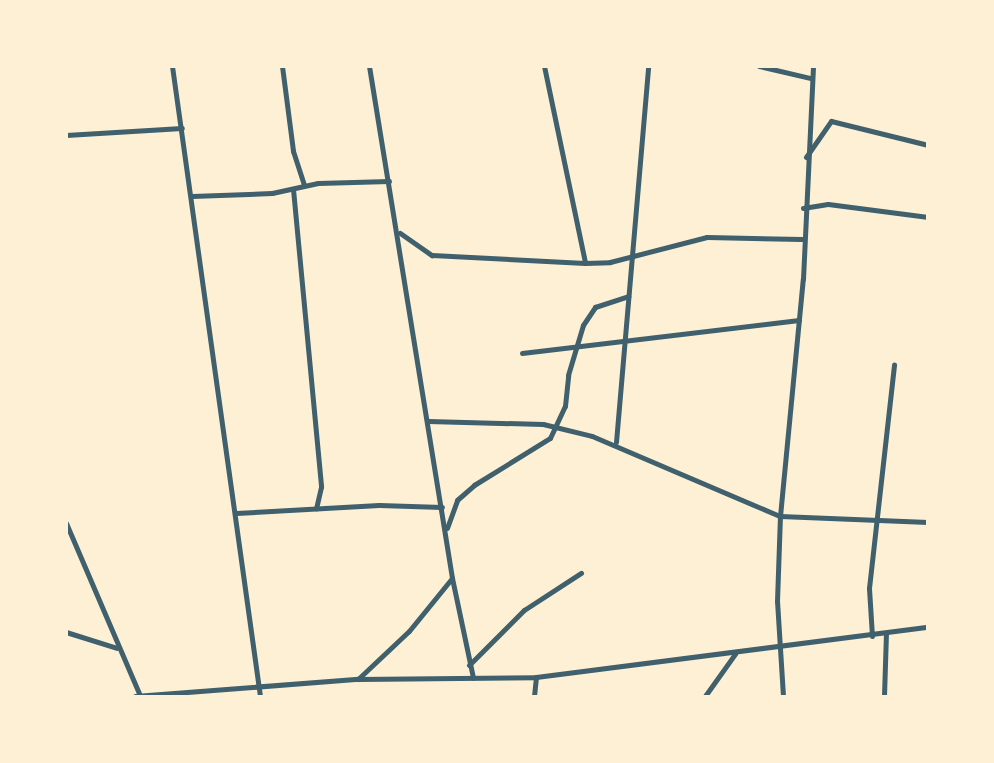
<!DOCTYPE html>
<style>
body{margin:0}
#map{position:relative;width:994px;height:763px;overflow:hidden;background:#fdf0d5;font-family:Helvetica,sans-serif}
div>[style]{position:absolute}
.minor>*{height:5px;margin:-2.5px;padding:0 2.5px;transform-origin:2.5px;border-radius:2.5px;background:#3f606c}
span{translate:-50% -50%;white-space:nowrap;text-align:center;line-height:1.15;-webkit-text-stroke:5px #fdf0d5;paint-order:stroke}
.frame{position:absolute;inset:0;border:68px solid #fdf0d5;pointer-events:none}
</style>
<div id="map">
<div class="minor">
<div style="left:172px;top:66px;width:636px;rotate:82.05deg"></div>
<div style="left:282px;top:66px;width:86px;rotate:82.6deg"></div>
<div style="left:293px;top:151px;width:36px;rotate:72deg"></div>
<div style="left:369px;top:66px;width:519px;rotate:80.79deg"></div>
<div style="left:452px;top:578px;width:102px;rotate:78.1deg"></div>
<div style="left:544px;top:66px;width:201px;rotate:78.2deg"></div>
<div style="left:759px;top:66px;width:52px;rotate:13.2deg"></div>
<div style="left:66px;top:135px;width:116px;rotate:-3.5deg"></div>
<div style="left:806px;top:157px;width:44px;rotate:-55.2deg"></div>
<div style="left:831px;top:121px;width:100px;rotate:13.9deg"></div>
<div style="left:293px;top:189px;width:299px;rotate:84.6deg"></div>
<div style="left:321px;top:487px;width:22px;rotate:103deg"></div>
<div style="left:192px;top:196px;width:80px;rotate:-2.1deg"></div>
<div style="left:272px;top:193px;width:47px;rotate:-12.3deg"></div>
<div style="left:318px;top:183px;width:71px;rotate:-1.6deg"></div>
<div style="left:803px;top:208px;width:25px;rotate:-9deg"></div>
<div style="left:828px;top:204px;width:101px;rotate:7.4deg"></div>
<div style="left:400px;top:233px;width:39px;rotate:35deg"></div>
<div style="left:432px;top:255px;width:153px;rotate:3deg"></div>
<div style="left:585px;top:263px;width:25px;rotate:-2deg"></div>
<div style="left:610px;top:262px;width:100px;rotate:-14.5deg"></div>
<div style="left:707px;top:237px;width:95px;rotate:1.2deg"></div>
<div style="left:522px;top:353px;width:279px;rotate:-6.8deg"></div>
<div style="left:428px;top:421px;width:115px;rotate:1.5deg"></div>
<div style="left:543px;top:424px;width:50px;rotate:13.8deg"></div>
<div style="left:592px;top:436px;width:204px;rotate:23.1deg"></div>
<div style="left:780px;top:516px;width:148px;rotate:2.3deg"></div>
<div style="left:616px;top:442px;width:377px;rotate:-85.1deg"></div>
<div style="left:236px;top:513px;width:143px;rotate:-3.2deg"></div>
<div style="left:379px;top:505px;width:63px;rotate:1.8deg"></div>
<div style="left:66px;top:523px;width:188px;rotate:66.8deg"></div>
<div style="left:447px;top:528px;width:30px;rotate:-70deg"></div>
<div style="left:457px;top:500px;width:23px;rotate:-41deg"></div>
<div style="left:474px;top:485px;width:89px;rotate:-31.7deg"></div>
<div style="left:550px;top:438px;width:35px;rotate:-65deg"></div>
<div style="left:565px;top:406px;width:31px;rotate:-84deg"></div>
<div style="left:568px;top:375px;width:52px;rotate:-73.3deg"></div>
<div style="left:583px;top:325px;width:22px;rotate:-56deg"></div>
<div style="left:595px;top:307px;width:35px;rotate:-18deg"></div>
<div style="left:66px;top:632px;width:53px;rotate:17.4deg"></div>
<div style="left:872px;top:636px;width:48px;rotate:-93.6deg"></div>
<div style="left:869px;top:588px;width:225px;rotate:-83.6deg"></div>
<div style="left:469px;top:665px;width:78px;rotate:-45deg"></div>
<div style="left:524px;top:610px;width:68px;rotate:-33deg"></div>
<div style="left:358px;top:679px;width:70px;rotate:-43.3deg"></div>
<div style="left:409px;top:631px;width:68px;rotate:-50.9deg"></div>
<div style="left:135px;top:696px;width:224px;rotate:-4.4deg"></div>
<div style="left:358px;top:679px;width:178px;rotate:-0.6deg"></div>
<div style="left:536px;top:677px;width:395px;rotate:-7.3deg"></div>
<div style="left:534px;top:696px;width:19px;rotate:-84deg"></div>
<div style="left:705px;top:696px;width:52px;rotate:-54.5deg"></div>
<div style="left:783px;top:696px;width:95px;rotate:-93.6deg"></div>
<div style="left:777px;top:601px;width:85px;rotate:-88deg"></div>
<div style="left:780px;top:516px;width:238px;rotate:-84.5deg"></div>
<div style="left:803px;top:279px;width:213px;rotate:-87.3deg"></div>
<div style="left:884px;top:696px;width:63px;rotate:-88.2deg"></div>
</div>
<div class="frame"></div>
</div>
